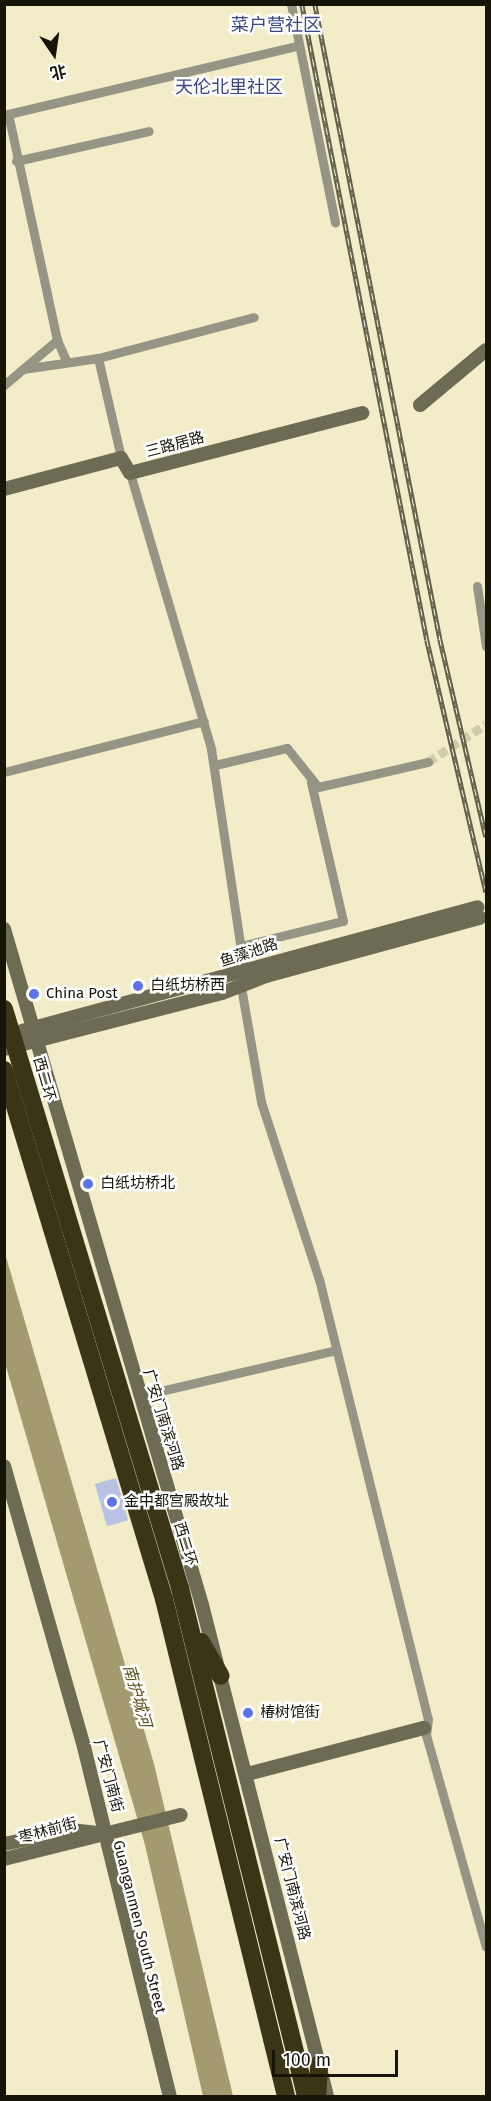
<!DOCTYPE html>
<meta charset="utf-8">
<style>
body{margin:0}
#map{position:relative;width:491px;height:2101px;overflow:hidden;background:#f2ecc8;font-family:"Fira Sans","Noto Sans SC",sans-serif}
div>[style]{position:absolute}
.water>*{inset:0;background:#a39b6f}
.building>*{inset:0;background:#b9c2e3;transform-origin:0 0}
.street-tunnel>*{height:9px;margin-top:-4.5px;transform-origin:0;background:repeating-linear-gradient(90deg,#d1ccab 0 9px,transparent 0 13.5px)}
.street>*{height:9px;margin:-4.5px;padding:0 4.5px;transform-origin:4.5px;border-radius:4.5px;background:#969485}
.secondary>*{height:14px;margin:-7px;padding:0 7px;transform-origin:7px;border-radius:7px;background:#6e6b55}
.highway>*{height:18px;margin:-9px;padding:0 9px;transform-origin:9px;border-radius:9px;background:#3b3517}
.rail>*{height:4.5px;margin-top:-2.25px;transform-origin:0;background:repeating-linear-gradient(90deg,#fff 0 7px,#625f4a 0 14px);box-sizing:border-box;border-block:2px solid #625f4a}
.dots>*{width:16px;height:16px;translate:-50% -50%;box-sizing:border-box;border:3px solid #fff;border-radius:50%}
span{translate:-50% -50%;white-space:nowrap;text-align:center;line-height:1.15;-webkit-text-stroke:5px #fff;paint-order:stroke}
.street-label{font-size:15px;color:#171508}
.poi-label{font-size:15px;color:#171508}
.left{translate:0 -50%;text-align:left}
.water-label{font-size:16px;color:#5a511b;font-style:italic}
.quarter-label{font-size:18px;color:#3a4682}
.frame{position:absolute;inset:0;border:6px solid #171508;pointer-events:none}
.north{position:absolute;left:24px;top:24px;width:60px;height:60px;-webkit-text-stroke:4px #fff;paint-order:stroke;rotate:167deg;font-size:16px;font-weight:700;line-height:24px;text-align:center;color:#171508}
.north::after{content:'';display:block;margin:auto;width:21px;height:27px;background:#171508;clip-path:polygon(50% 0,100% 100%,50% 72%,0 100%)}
.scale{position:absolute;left:272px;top:2050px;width:126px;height:27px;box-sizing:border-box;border:3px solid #171508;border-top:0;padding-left:8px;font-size:18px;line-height:21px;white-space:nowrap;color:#171508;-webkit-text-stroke:4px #fff;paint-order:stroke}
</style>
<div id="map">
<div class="water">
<div style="clip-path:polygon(4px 1250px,154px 1764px,233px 2096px,203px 2096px,145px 1845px,5px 1363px)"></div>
</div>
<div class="building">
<div style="left:116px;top:1478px;width:44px;height:22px;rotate:74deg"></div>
</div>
<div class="street-tunnel">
<div style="left:428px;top:762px;width:69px;rotate:-33.2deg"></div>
</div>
<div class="street">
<div style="left:291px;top:4px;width:223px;rotate:78.6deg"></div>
<div style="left:4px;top:115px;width:303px;rotate:-13.3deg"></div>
<div style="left:16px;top:161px;width:136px;rotate:-12.7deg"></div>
<div style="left:57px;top:340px;width:24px;rotate:66deg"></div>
<div style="left:98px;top:358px;width:103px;rotate:77deg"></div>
<div style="left:23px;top:369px;width:76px;rotate:-8.3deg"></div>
<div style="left:98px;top:358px;width:161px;rotate:-14.7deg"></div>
<div style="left:4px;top:385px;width:70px;rotate:-40.3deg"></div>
<div style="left:57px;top:340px;width:231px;rotate:-102.2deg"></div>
<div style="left:130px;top:473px;width:288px;rotate:73.6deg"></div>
<div style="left:211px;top:749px;width:222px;rotate:81.5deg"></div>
<div style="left:477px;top:586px;width:61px;rotate:81.5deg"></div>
<div style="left:215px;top:765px;width:74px;rotate:-13.3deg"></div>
<div style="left:287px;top:748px;width:50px;rotate:51.5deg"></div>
<div style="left:318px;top:787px;width:113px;rotate:-12.8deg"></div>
<div style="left:4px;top:772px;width:206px;rotate:-14.3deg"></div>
<div style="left:241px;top:946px;width:105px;rotate:-13.8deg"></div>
<div style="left:343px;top:921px;width:143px;rotate:-103deg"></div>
<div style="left:241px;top:987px;width:117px;rotate:80.1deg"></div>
<div style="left:261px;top:1102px;width:186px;rotate:71.9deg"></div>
<div style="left:319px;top:1279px;width:453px;rotate:76.1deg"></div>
<div style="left:428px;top:1719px;width:16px;rotate:97deg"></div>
<div style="left:426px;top:1735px;width:220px;rotate:74.2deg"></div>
<div style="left:139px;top:1396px;width:202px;rotate:-13.1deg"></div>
</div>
<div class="secondary">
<div style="left:420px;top:405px;width:86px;rotate:-39.8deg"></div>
<div style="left:4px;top:489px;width:121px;rotate:-14.8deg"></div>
<div style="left:121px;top:458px;width:17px;rotate:59deg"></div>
<div style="left:130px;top:473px;width:240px;rotate:-14.5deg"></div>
<div style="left:4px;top:929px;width:704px;rotate:73.67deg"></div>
<div style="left:202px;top:1605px;width:507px;rotate:75.72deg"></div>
<div style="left:22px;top:1031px;width:472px;rotate:-15.2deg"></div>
<div style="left:4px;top:1049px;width:225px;rotate:-14.4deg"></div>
<div style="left:222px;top:993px;width:47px;rotate:-21.1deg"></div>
<div style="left:266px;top:976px;width:222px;rotate:-15.2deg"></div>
<div style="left:4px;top:1466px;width:292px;rotate:74.1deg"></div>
<div style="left:84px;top:1747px;width:359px;rotate:76.2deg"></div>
<div style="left:247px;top:1774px;width:183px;rotate:-14.6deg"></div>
<div style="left:4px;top:1844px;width:67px;rotate:-12deg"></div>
<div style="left:70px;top:1830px;width:28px;rotate:6deg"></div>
<div style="left:4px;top:1859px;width:182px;rotate:-14deg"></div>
</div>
<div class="highway">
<div style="left:4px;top:1009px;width:605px;rotate:73.09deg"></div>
<div style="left:180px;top:1588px;width:523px;rotate:76.07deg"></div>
<div style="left:4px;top:1070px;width:553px;rotate:73.17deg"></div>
<div style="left:164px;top:1599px;width:512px;rotate:76.21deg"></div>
<div style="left:201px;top:1642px;width:39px;rotate:60deg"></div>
<div style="left:317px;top:2096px;width:32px;rotate:-86deg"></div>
</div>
<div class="rail">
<div style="left:302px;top:4px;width:648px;rotate:78.88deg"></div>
<div style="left:427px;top:640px;width:259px;rotate:76.8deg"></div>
<div style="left:315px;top:4px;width:647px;rotate:78.86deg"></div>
<div style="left:440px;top:639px;width:203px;rotate:76.9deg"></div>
</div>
<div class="dots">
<div style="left:138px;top:986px;background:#5d71e8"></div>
<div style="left:34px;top:994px;background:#5d71e8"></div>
<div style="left:88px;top:1184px;background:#5d71e8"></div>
<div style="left:112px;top:1502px;background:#5d71e8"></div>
<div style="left:248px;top:1713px;background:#5d71e8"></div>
</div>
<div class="street-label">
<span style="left:175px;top:445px;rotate:-15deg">三路居路</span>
<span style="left:249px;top:953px;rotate:-18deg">鱼藻池路</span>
<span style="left:44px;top:1079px;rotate:74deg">西二环</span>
<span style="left:163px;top:1420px;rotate:73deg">广安门南滨河路</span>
<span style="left:185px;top:1544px;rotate:73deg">西二环</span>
<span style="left:108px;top:1776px;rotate:75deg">广安门南街</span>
<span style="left:48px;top:1831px;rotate:-15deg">枣林前街</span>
<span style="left:292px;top:1889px;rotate:76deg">广安门南滨河路</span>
<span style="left:139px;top:1927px;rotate:76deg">Guanganmen South Street</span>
</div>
<div class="poi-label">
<span class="left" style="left:150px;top:986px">白纸坊桥西</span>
<span class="left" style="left:46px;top:994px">China Post</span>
<span class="left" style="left:100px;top:1184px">白纸坊桥北</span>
<span class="left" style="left:124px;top:1502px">金中都宫殿故址</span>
<span class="left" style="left:260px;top:1713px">椿树馆街</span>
</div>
<div class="water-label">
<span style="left:137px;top:1696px;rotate:74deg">南护城河</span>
</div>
<div class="quarter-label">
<span style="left:276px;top:25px">菜户营社区</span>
<span style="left:229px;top:87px">天伦北里社区</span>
</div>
<div class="frame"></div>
<div class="north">北</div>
<div class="scale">100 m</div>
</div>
